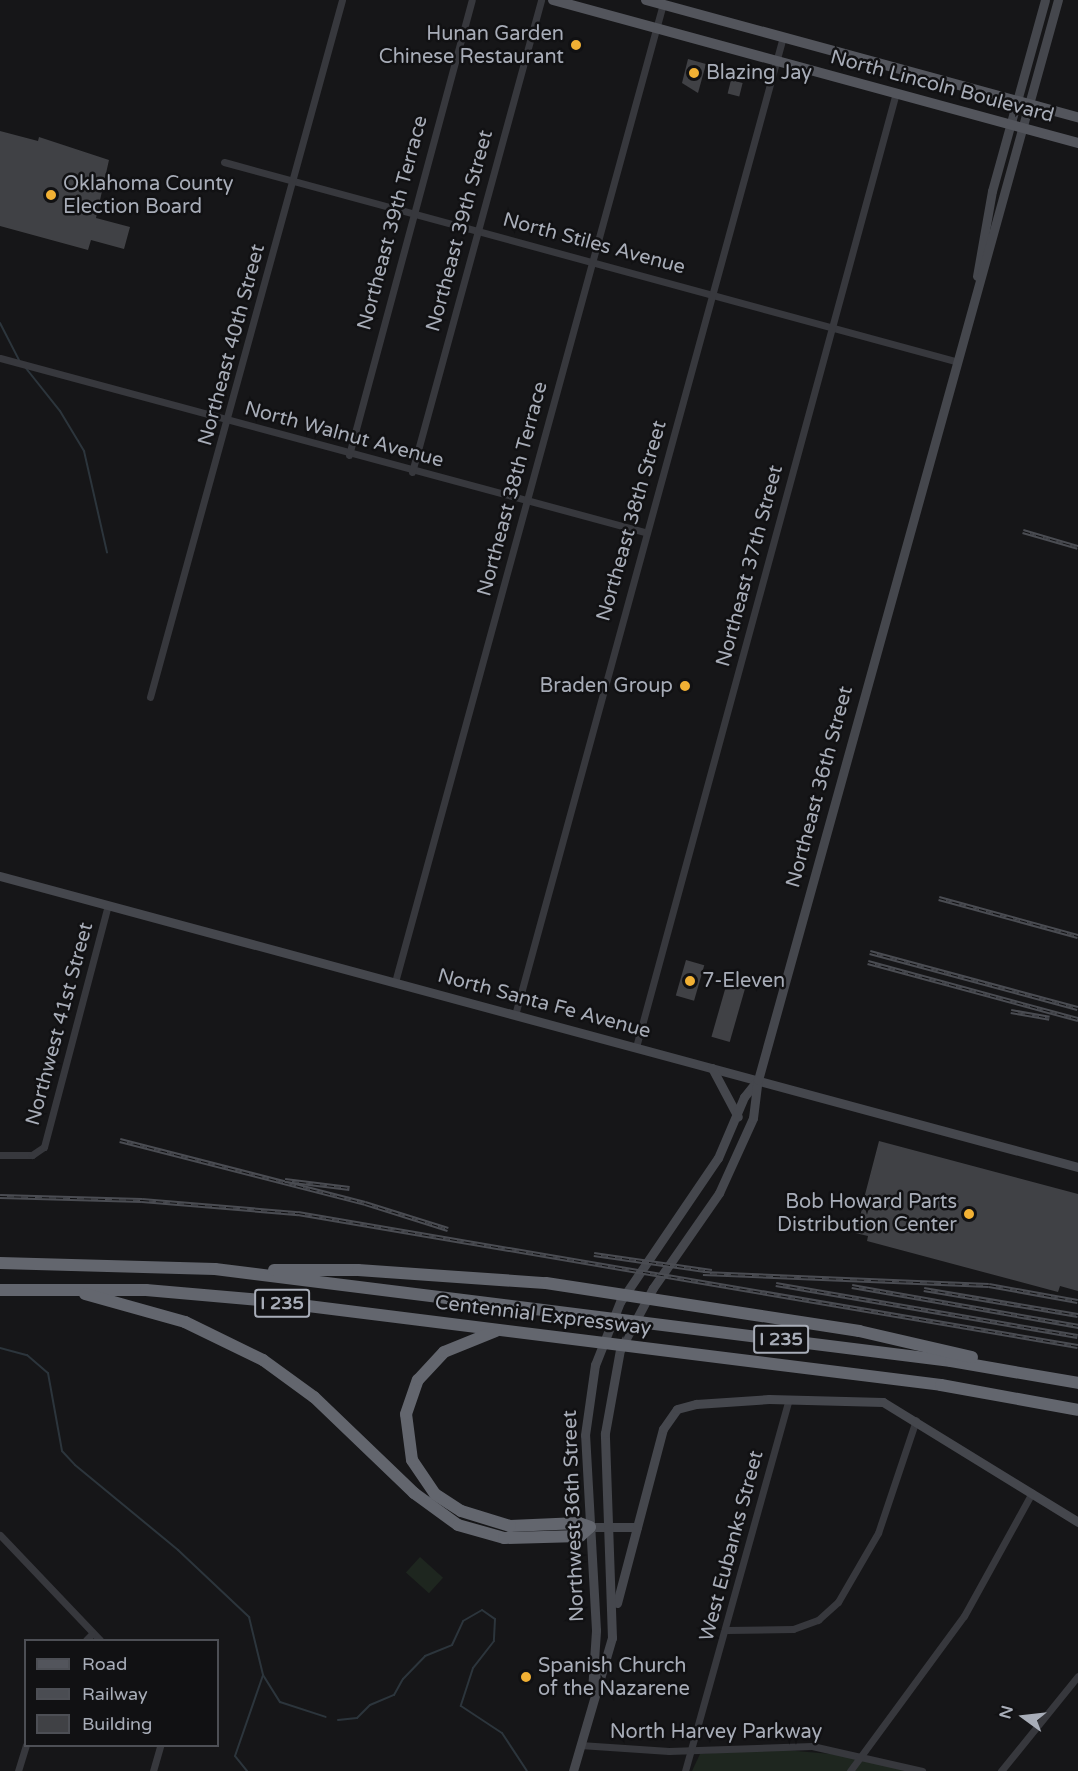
<!DOCTYPE html>
<style>
body{margin:0}
#map{position:relative;width:1078px;height:1771px;overflow:hidden;background:#161618;font-family:"Varela Round",sans-serif}
div>[style]{position:absolute}
.green>*{inset:0;background:#1e261f;transform-origin:0 0}
.stream>*{height:2px;margin:-1px;padding:0 1px;transform-origin:1px;border-radius:1px;background:#2c353c}
.building>*{inset:0;background:#404145;transform-origin:0 0}
.street>*{height:7px;margin:-3.5px;padding:0 3.5px;transform-origin:3.5px;border-radius:3.5px;background:#37383d}
.secondary>*{height:9px;margin:-4.5px;padding:0 4.5px;transform-origin:4.5px;border-radius:4.5px;background:#45474d}
.primary>*{height:10px;margin:-5px;padding:0 5px;transform-origin:5px;border-radius:5px;background:#53555c}
.highway>*{height:12px;margin:-6px;padding:0 6px;transform-origin:6px;border-radius:6px;background:#63666e}
.rail>*{height:4.5px;margin-top:-2.25px;transform-origin:0;background:repeating-linear-gradient(90deg,#111113 0 7px,#4a4c52 0 14px);box-sizing:border-box;border-block:2px solid #4a4c52}
.dots>*{width:16px;height:16px;translate:-50% -50%;box-sizing:border-box;border:3px solid #111113;border-radius:50%}
span{translate:-50% -50%;white-space:nowrap;text-align:center;line-height:1.15;-webkit-text-stroke:5px #111113;paint-order:stroke}
.shield-label span{padding:2px 4px;background:#111113;border:2px solid;border-radius:4px;-webkit-text-stroke-width:0}
.shield-label{font-size:18px;color:#a8adb8;font-weight:700}
.poi-label{font-size:20px;color:#a8adb8}
.right{translate:-100% -50%;text-align:right}
.left{translate:0 -50%;text-align:left}
.street-label{font-size:20px;color:#a8adb8}
.legend{position:absolute;left:24px;top:1639px;width:195px;height:108px;box-sizing:border-box;background:#111113;border:2px solid #4d4f55;margin:0;padding:8px 10px;list-style:none;font-size:18px;color:#a8adb8}
.legend li{display:flex;align-items:center;gap:12px;height:30px}
.legend b{width:30px;border:2px solid #4d4f55}
.north{position:absolute;left:994px;top:1687px;width:60px;height:60px;-webkit-text-stroke:4px #111113;paint-order:stroke;rotate:285deg;font-size:16px;font-weight:700;line-height:24px;text-align:center;color:#a8adb8}
.north::after{content:'';display:block;margin:auto;width:21px;height:27px;background:#a8adb8;clip-path:polygon(50% 0,100% 100%,50% 72%,0 100%)}
</style>
<div id="map">
<div class="green">
<div style="left:420px;top:1557px;width:31px;height:21px;rotate:42deg"></div>
<div style="clip-path:polygon(773px 1749px,843px 1755px,909px 1771px,692px 1771px,700px 1754px)"></div>
</div>
<div class="stream">
<div style="left:0;top:323px;width:42px;rotate:62.8deg"></div>
<div style="left:25px;top:367px;width:56px;rotate:51.5deg"></div>
<div style="left:60px;top:411px;width:47px;rotate:59deg"></div>
<div style="left:84px;top:451px;width:104px;rotate:77.2deg"></div>
<div style="left:0;top:1348px;width:28px;rotate:15deg"></div>
<div style="left:27px;top:1355px;width:28px;rotate:41deg"></div>
<div style="left:48px;top:1373px;width:79px;rotate:79.8deg"></div>
<div style="left:62px;top:1451px;width:19px;rotate:47deg"></div>
<div style="left:75px;top:1465px;width:134px;rotate:39.5deg"></div>
<div style="left:178px;top:1550px;width:98px;rotate:43.3deg"></div>
<div style="left:249px;top:1617px;width:60px;rotate:76.4deg"></div>
<div style="left:263px;top:1675px;width:32px;rotate:58deg"></div>
<div style="left:280px;top:1702px;width:48px;rotate:18.1deg"></div>
<div style="left:338px;top:1720px;width:19px;rotate:-6deg"></div>
<div style="left:357px;top:1718px;width:18px;rotate:-45deg"></div>
<div style="left:370px;top:1705px;width:26px;rotate:-23deg"></div>
<div style="left:394px;top:1695px;width:18px;rotate:-61deg"></div>
<div style="left:403px;top:1679px;width:32px;rotate:-46deg"></div>
<div style="left:425px;top:1656px;width:29px;rotate:-22deg"></div>
<div style="left:452px;top:1645px;width:26px;rotate:-65deg"></div>
<div style="left:463px;top:1621px;width:22px;rotate:-30deg"></div>
<div style="left:482px;top:1610px;width:16px;rotate:35deg"></div>
<div style="left:495px;top:1619px;width:22px;rotate:93deg"></div>
<div style="left:494px;top:1641px;width:34px;rotate:128deg"></div>
<div style="left:473px;top:1668px;width:40px;rotate:108deg"></div>
<div style="left:461px;top:1706px;width:49px;rotate:33.4deg"></div>
<div style="left:502px;top:1733px;width:45px;rotate:56.7deg"></div>
<div style="left:247px;top:1771px;width:19px;rotate:-129deg"></div>
<div style="left:235px;top:1756px;width:86px;rotate:-70.9deg"></div>
</div>
<div class="building">
<div style="clip-path:polygon(688px 59px,706px 64px,698px 93px,682px 83px)"></div>
<div style="left:731px;top:80px;width:12px;height:14px;rotate:14deg"></div>
<div style="clip-path:polygon(0 131px,38px 141px,39px 137px,109px 160px,96px 218px,130px 227px,124px 249px,91px 240px,88px 250px,0 226px)"></div>
<div style="left:686px;top:960px;width:19px;height:37px;rotate:16deg"></div>
<div style="left:728px;top:979px;width:19px;height:60px;rotate:16deg"></div>
<div style="clip-path:polygon(879px 1141px,1078px 1194px,1078px 1291px,1060px 1286px,1058px 1292px,867px 1241px,868px 1236px,855px 1233px)"></div>
</div>
<div class="street">
<div style="left:224px;top:162px;width:758px;rotate:15.23deg"></div>
<div style="left:0;top:358px;width:668px;rotate:15.1deg"></div>
<div style="left:349px;top:455px;width:471px;rotate:-74.9deg"></div>
<div style="left:412px;top:472px;width:489px;rotate:-74.7deg"></div>
<div style="left:150px;top:697px;width:723px;rotate:-74.6deg"></div>
<div style="left:395px;top:982px;width:1014px;rotate:-74.68deg"></div>
<div style="left:515px;top:1015px;width:1014px;rotate:-74.68deg"></div>
<div style="left:636px;top:1047px;width:989px;rotate:-74.76deg"></div>
<div style="left:0;top:1155px;width:32px"></div>
<div style="left:32px;top:1155px;width:14px;rotate:-34deg"></div>
<div style="left:44px;top:1147px;width:250px;rotate:-75.2deg"></div>
<div style="left:0;top:1535px;width:145px;rotate:46.4deg"></div>
<div style="left:727px;top:1630px;width:66px;rotate:-0.9deg"></div>
<div style="left:793px;top:1629px;width:27px;rotate:-20deg"></div>
<div style="left:818px;top:1620px;width:27px;rotate:-42deg"></div>
<div style="left:838px;top:1602px;width:80px;rotate:-59.9deg"></div>
<div style="left:878px;top:1533px;width:119px;rotate:-71.4deg"></div>
<div style="left:86px;top:1640px;width:8px;rotate:-45deg"></div>
<div style="left:580px;top:1745px;width:89px;rotate:3.9deg"></div>
<div style="left:669px;top:1751px;width:143px;rotate:-2deg"></div>
<div style="left:812px;top:1746px;width:113px;rotate:12.8deg"></div>
<div style="left:18px;top:1771px;width:27px;rotate:-73deg"></div>
<div style="left:153px;top:1771px;width:26px;rotate:-74deg"></div>
<div style="left:685px;top:1771px;width:386px;rotate:-74.4deg"></div>
<div style="left:850px;top:1771px;width:192px;rotate:-53.7deg"></div>
<div style="left:964px;top:1616px;width:141px;rotate:-61.1deg"></div>
<div style="left:1001px;top:1771px;width:122px;rotate:-51deg"></div>
</div>
<div class="secondary">
<div style="left:977px;top:276px;width:86px;rotate:-80deg"></div>
<div style="left:992px;top:191px;width:198px;rotate:-74.5deg"></div>
<div style="left:0;top:876px;width:1117px;rotate:15.11deg"></div>
<div style="left:712px;top:1068px;width:55px;rotate:62deg"></div>
<div style="left:590px;top:1527px;width:47px"></div>
<div style="left:617px;top:1603px;width:180px;rotate:-75.2deg"></div>
<div style="left:663px;top:1429px;width:24px;rotate:-55deg"></div>
<div style="left:677px;top:1409px;width:20px;rotate:-15deg"></div>
<div style="left:696px;top:1404px;width:73px;rotate:-3.9deg"></div>
<div style="left:769px;top:1399px;width:114px;rotate:1.5deg"></div>
<div style="left:883px;top:1402px;width:229px;rotate:31.6deg"></div>
<div style="left:592px;top:1691px;width:61px;rotate:-86.2deg"></div>
<div style="left:596px;top:1630px;width:195px;rotate:-93.2deg"></div>
<div style="left:585px;top:1435px;width:71px;rotate:-81.9deg"></div>
<div style="left:595px;top:1365px;width:68px;rotate:-68.4deg"></div>
<div style="left:620px;top:1302px;width:174px;rotate:-55.8deg"></div>
<div style="left:718px;top:1158px;width:66px;rotate:-66.9deg"></div>
<div style="left:744px;top:1097px;width:22px;rotate:-51deg"></div>
<div style="left:573px;top:1771px;width:139px;rotate:-73.7deg"></div>
<div style="left:612px;top:1638px;width:205px;rotate:-92deg"></div>
<div style="left:605px;top:1433px;width:84px;rotate:-79.8deg"></div>
<div style="left:620px;top:1350px;width:70px;rotate:-62deg"></div>
<div style="left:653px;top:1288px;width:116px;rotate:-55.2deg"></div>
<div style="left:719px;top:1193px;width:82px;rotate:-65.6deg"></div>
<div style="left:753px;top:1118px;width:38px;rotate:-83deg"></div>
<div style="left:758px;top:1080px;width:1121px;rotate:-74.48deg"></div>
</div>
<div class="primary">
<div style="left:553px;top:0;width:544px;rotate:15.24deg"></div>
<div style="left:646px;top:0;width:448px;rotate:15.2deg"></div>
</div>
<div class="highway">
<div style="left:0;top:1263px;width:215px;rotate:1.6deg"></div>
<div style="left:215px;top:1269px;width:742px;rotate:7.13deg"></div>
<div style="left:951px;top:1361px;width:129px;rotate:9.8deg"></div>
<div style="left:274px;top:1270px;width:84px"></div>
<div style="left:358px;top:1270px;width:188px;rotate:4deg"></div>
<div style="left:546px;top:1283px;width:317px;rotate:8.7deg"></div>
<div style="left:859px;top:1331px;width:116px;rotate:13deg"></div>
<div style="left:0;top:1290px;width:146px"></div>
<div style="left:146px;top:1290px;width:114px;rotate:5deg"></div>
<div style="left:260px;top:1300px;width:686px;rotate:7.11deg"></div>
<div style="left:941px;top:1385px;width:139px;rotate:10.3deg"></div>
<div style="left:85px;top:1294px;width:104px;rotate:15.6deg"></div>
<div style="left:185px;top:1322px;width:87px;rotate:26deg"></div>
<div style="left:263px;top:1360px;width:63px;rotate:36deg"></div>
<div style="left:314px;top:1397px;width:139px;rotate:43.8deg"></div>
<div style="left:414px;top:1493px;width:54px;rotate:36deg"></div>
<div style="left:458px;top:1525px;width:48px;rotate:15.8deg"></div>
<div style="left:504px;top:1538px;width:76px;rotate:-1.5deg"></div>
<div style="left:580px;top:1536px;width:13px;rotate:-42deg"></div>
<div style="left:590px;top:1527px;width:12px;rotate:-160deg"></div>
<div style="left:579px;top:1523px;width:69px;rotate:177.5deg"></div>
<div style="left:510px;top:1526px;width:51px;rotate:-163deg"></div>
<div style="left:461px;top:1511px;width:31px;rotate:-147deg"></div>
<div style="left:435px;top:1494px;width:41px;rotate:-124.1deg"></div>
<div style="left:412px;top:1460px;width:46px;rotate:-97.4deg"></div>
<div style="left:406px;top:1414px;width:36px;rotate:-71deg"></div>
<div style="left:418px;top:1380px;width:38px;rotate:-47deg"></div>
<div style="left:444px;top:1352px;width:56px;rotate:-22deg"></div>
</div>
<div class="rail">
<div style="left:1023px;top:531px;width:57px;rotate:16.2deg"></div>
<div style="left:939px;top:898px;width:144px;rotate:15.3deg"></div>
<div style="left:870px;top:952px;width:215px;rotate:15.1deg"></div>
<div style="left:868px;top:962px;width:218px;rotate:15.2deg"></div>
<div style="left:1011px;top:1011px;width:39px;rotate:10deg"></div>
<div style="left:120px;top:1140px;width:253px;rotate:14.4deg"></div>
<div style="left:365px;top:1203px;width:87px;rotate:17.4deg"></div>
<div style="left:285px;top:1180px;width:65px;rotate:7deg"></div>
<div style="left:0;top:1196px;width:142px;rotate:1.6deg"></div>
<div style="left:142px;top:1200px;width:157px;rotate:4.8deg"></div>
<div style="left:298px;top:1213px;width:791px;rotate:9.68deg"></div>
<div style="left:594px;top:1254px;width:119px;rotate:8.2deg"></div>
<div style="left:703px;top:1273px;width:286px;rotate:2.4deg"></div>
<div style="left:989px;top:1285px;width:90px;rotate:10.2deg"></div>
<div style="left:776px;top:1284px;width:306px;rotate:9.8deg"></div>
<div style="left:852px;top:1286px;width:230px;rotate:10deg"></div>
<div style="left:924px;top:1289px;width:156px;rotate:9.6deg"></div>
</div>
<div class="dots">
<div style="left:576px;top:45px;background:#f2b134"></div>
<div style="left:694px;top:73px;background:#f2b134"></div>
<div style="left:51px;top:195px;background:#f2b134"></div>
<div style="left:685px;top:686px;background:#f2b134"></div>
<div style="left:690px;top:981px;background:#f2b134"></div>
<div style="left:969px;top:1214px;background:#f2b134"></div>
<div style="left:526px;top:1677px;background:#f2b134"></div>
</div>
<div class="shield-label">
<span style="left:282px;top:1303px">I 235</span>
<span style="left:781px;top:1339px">I 235</span>
</div>
<div class="poi-label">
<span class="right" style="left:564px;top:46px">Hunan Garden<br>Chinese Restaurant</span>
<span class="left" style="left:706px;top:73px">Blazing Jay</span>
<span class="left" style="left:63px;top:196px">Oklahoma County<br>Election Board</span>
<span class="right" style="left:673px;top:686px">Braden Group</span>
<span class="left" style="left:702px;top:981px">7-Eleven</span>
<span class="right" style="left:957px;top:1214px">Bob Howard Parts<br>Distribution Center</span>
<span class="left" style="left:538px;top:1678px">Spanish Church<br>of the Nazarene</span>
</div>
<div class="street-label">
<span style="left:942px;top:87px;rotate:15deg">North Lincoln Boulevard</span>
<span style="left:393px;top:223px;rotate:-75deg">Northeast 39th Terrace</span>
<span style="left:460px;top:231px;rotate:-75deg">Northeast 39th Street</span>
<span style="left:594px;top:244px;rotate:15deg">North Stiles Avenue</span>
<span style="left:232px;top:345px;rotate:-75deg">Northeast 40th Street</span>
<span style="left:344px;top:435px;rotate:15deg">North Walnut Avenue</span>
<span style="left:513px;top:489px;rotate:-75deg">Northeast 38th Terrace</span>
<span style="left:632px;top:521px;rotate:-74deg">Northeast 38th Street</span>
<span style="left:750px;top:566px;rotate:-75deg">Northeast 37th Street</span>
<span style="left:820px;top:787px;rotate:-75deg">Northeast 36th Street</span>
<span style="left:544px;top:1004px;rotate:15deg">North Santa Fe Avenue</span>
<span style="left:60px;top:1024px;rotate:-75deg">Northwest 41st Street</span>
<span style="left:543px;top:1316px;rotate:7deg">Centennial Expressway</span>
<span style="left:574px;top:1516px;rotate:-92deg">Northwest 36th Street</span>
<span style="left:732px;top:1546px;rotate:-75deg">West Eubanks Street</span>
<span style="left:716px;top:1732px">North Harvey Parkway</span>
</div>
<ul class="legend">
<li><b style="height:8px;background:#53555c"></b>Road</li>
<li><b style="height:8px;background:#4a4c52"></b>Railway</li>
<li><b style="height:16px;background:#404145"></b>Building</li>
</ul>
<div class="north">N</div>
</div>
